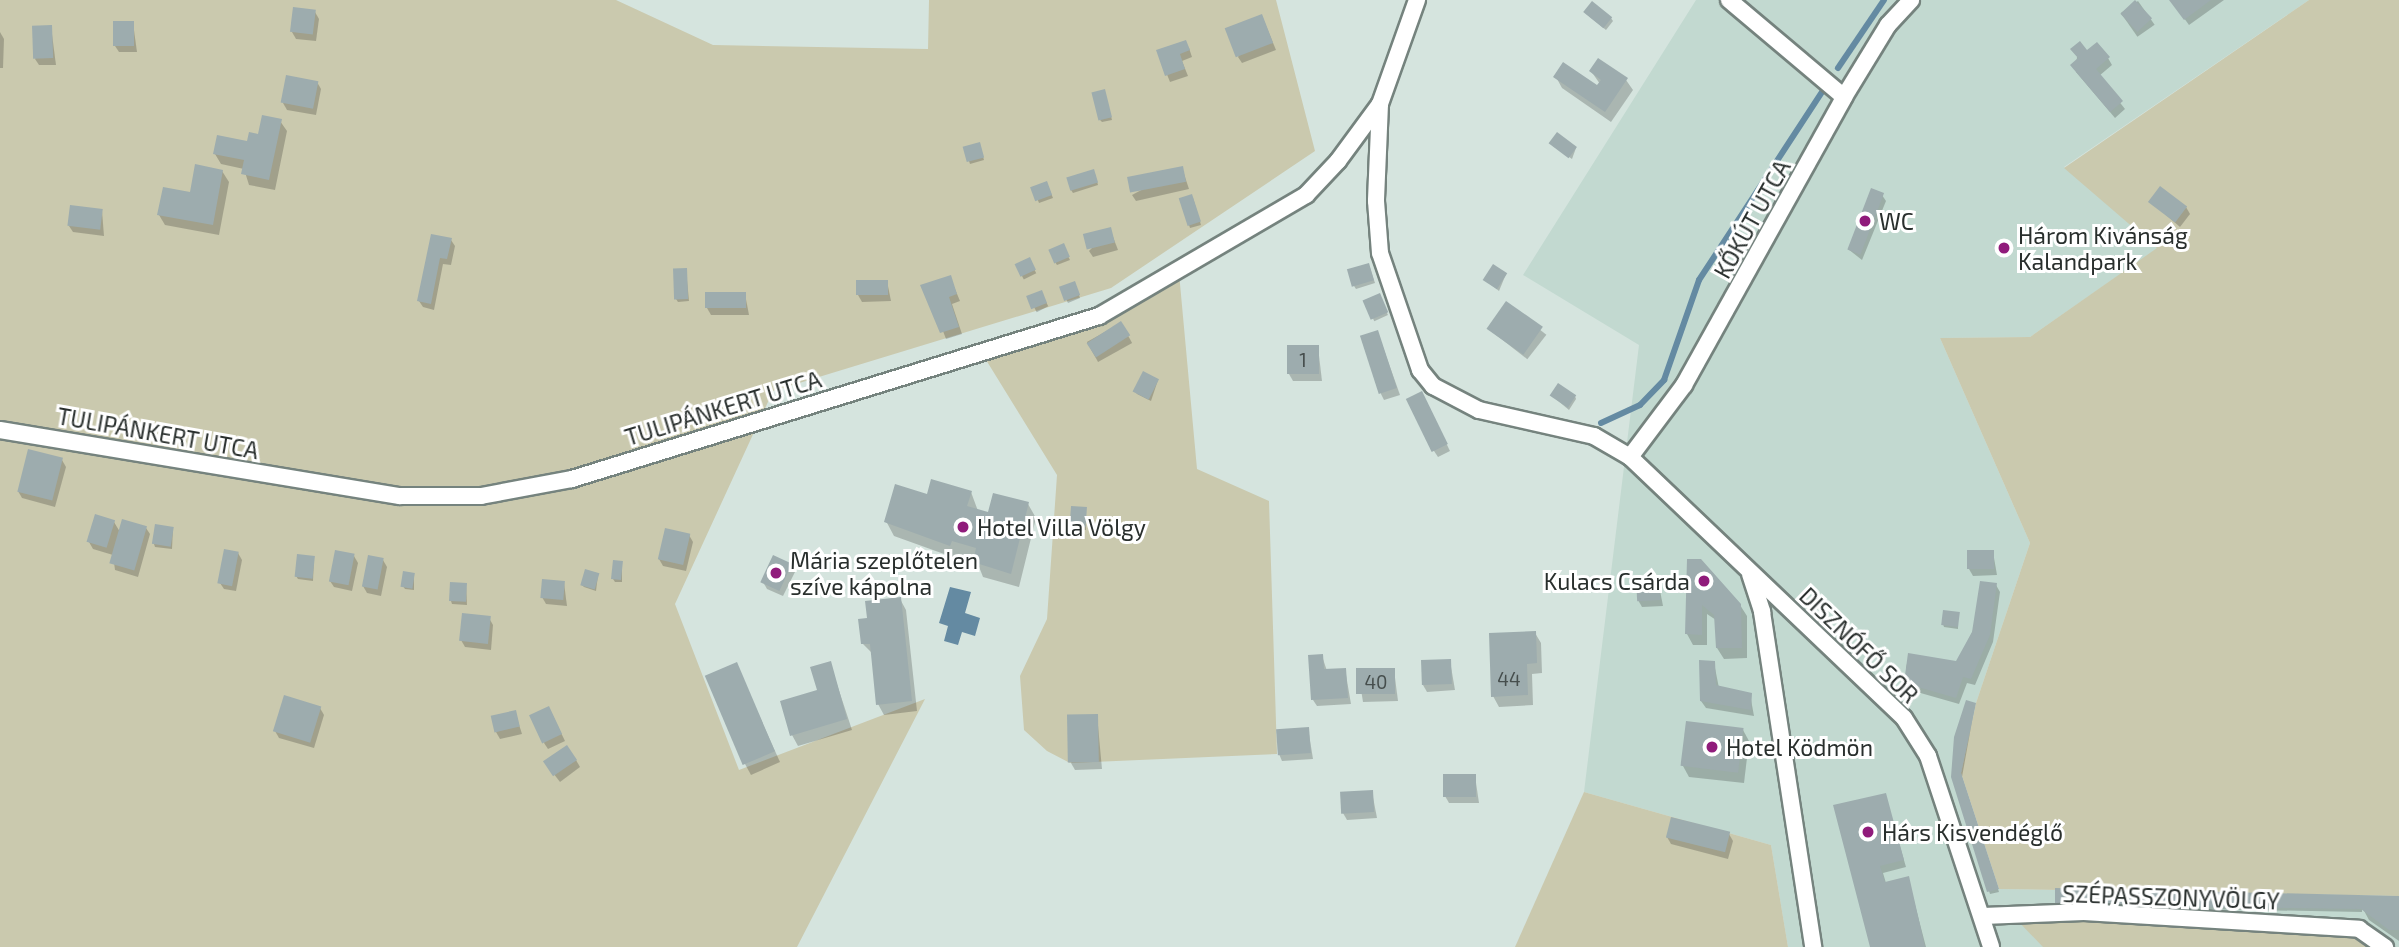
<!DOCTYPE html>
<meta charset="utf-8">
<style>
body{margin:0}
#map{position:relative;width:2399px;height:947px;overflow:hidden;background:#d5e4de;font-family:"Exo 2",sans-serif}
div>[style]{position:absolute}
.built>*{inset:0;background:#c2d9d0}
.green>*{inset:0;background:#cac9ae}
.water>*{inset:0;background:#648aa2}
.shadow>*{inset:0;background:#0003;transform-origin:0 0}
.stream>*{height:6px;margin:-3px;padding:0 3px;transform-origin:3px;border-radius:3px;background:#648aa2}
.building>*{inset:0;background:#9dacae;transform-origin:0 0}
.roads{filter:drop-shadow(2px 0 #75837e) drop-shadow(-2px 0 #75837e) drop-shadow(0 2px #75837e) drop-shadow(0 -2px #75837e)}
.street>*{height:16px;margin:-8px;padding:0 8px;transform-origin:8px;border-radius:8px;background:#fff}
.dots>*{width:19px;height:19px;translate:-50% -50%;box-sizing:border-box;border:4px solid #fff;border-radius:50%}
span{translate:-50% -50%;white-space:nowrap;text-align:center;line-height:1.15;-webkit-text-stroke:6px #fff;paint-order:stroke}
.number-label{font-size:19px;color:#464e4d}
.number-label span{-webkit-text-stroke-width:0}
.street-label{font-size:23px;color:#292f2d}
.poi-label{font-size:23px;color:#292f2d}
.left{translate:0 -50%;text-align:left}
.right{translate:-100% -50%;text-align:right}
</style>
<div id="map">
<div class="built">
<div style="clip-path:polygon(1696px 0,2309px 0,2064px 167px,2158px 248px,2030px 337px,1940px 338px,2030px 543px,1976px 703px,1961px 773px,1999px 889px,2399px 896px,2399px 947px,1788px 947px,1771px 845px,1584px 792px,1639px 345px,1523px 275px)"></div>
</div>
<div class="green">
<div style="clip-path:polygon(0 0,616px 0,713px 45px,928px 49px,929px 0,1276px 0,1315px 151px,1111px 288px,773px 391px,675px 604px,739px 770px,925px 699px,797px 947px,0 947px)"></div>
<div style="clip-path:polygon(2309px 0,2399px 0,2399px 896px,1999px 889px,1961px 773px,1976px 703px,2030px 543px,1940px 338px,2030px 337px,2157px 248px,2064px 168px)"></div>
<div style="clip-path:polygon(1179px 273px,1197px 469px,1269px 501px,1277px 754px,1070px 763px,1047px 751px,1024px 730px,1020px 676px,1047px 619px,1057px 475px,983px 355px)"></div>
<div style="clip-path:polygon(1584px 792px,1771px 845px,1788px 947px,1515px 947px)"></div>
<div style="clip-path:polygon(2084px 912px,2359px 929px,2385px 947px,2043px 947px,2015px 918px)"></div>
</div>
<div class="water">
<div style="clip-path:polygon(950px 587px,971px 592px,965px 613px,980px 618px,975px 636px,962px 632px,958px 645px,944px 641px,948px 626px,939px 623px)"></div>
</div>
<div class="shadow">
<div style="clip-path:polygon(2171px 0,2224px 0,2189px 25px)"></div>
<div style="left:2138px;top:1px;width:29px;height:21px;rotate:55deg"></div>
<div style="clip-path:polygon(315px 12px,319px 19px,316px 41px,296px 39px,292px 32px)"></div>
<div style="clip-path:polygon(1585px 13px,1611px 18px,1613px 21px,1606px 30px)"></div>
<div style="clip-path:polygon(1262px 16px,1276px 50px,1242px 63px,1238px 57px)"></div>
<div style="clip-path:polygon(133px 23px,137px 52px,119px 52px,115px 46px)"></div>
<div style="clip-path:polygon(51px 27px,56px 65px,39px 65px,35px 59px)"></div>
<div style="clip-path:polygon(0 32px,4px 39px,3px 68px,0 68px)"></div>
<div style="clip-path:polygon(1189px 48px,1192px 57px,1182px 61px,1188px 76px,1170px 82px,1158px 52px)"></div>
<div style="clip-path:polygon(2087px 53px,2108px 58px,2112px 65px,2099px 76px,2125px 109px,2115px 118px,2076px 72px,2077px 56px)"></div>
<div style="clip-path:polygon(1591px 71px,1626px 80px,1633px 90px,1611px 122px,1562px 88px,1556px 77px,1597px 88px,1600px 84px)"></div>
<div style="clip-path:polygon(317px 82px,321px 89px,316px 115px,287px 110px,283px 103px)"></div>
<div style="clip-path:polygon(1105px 94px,1112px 120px,1102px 122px,1100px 120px)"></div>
<div style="clip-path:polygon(280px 121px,287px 131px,275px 190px,249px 185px,244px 169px,221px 164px,215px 154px,249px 143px)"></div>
<div style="clip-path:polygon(1557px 135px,1576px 148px,1572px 159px,1553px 146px)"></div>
<div style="clip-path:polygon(980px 147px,984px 160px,970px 164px,969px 161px)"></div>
<div style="clip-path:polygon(1182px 168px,1189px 189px,1136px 201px,1132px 195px)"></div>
<div style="clip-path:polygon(222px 171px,229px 182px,219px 235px,165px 225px,159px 215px)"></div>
<div style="clip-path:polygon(1095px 174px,1098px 185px,1073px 193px,1071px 190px)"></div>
<div style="clip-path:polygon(1048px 186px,1053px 198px,1039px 203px,1033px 188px)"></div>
<div style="clip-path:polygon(1882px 195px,1886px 201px,1862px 260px,1848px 249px)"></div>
<div style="clip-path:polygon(1193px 198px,1201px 225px,1190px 228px,1189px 225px)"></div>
<div style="clip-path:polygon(2151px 202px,2186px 207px,2190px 214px,2180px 227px)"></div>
<div style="clip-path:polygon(102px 211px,104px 236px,73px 232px,69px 226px)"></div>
<div style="clip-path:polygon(1110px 229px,1118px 250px,1093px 257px,1089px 251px)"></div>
<div style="clip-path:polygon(432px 236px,451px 240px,455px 246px,451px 265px,443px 264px,434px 310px,423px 307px,419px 301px)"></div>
<div style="clip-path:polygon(1063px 246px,1070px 260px,1057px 265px,1055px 262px)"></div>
<div style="left:1029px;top:259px;width:16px;height:14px;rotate:63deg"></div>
<div style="clip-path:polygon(1370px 268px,1375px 283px,1356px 289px,1354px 286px)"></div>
<div style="clip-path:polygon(686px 270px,689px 301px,678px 302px,676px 299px)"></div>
<div style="clip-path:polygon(1506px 274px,1499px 291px,1485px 280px)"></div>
<div style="clip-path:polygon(950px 277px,960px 301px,952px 304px,962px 334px,946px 339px,935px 310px)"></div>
<div style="clip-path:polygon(887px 281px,891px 301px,862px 302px,858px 295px)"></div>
<div style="clip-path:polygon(1076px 286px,1080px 298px,1068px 303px,1061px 289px)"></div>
<div style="left:1041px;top:292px;width:16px;height:13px;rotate:63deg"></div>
<div style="clip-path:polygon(745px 294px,749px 315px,711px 315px,707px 308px)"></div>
<div style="left:1379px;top:295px;width:22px;height:15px;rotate:66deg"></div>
<div style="left:1507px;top:304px;width:50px;height:31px;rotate:38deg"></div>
<div style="left:1121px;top:323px;width:23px;height:39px;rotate:61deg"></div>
<div style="clip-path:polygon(1378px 333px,1400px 395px,1384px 400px,1381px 394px)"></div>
<div style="clip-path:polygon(1318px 347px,1322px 381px,1293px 381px,1289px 374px)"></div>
<div style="clip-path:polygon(1158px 380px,1151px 401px,1137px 394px,1135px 391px)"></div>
<div style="clip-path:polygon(1551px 395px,1575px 396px,1576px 399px,1569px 410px)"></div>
<div style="clip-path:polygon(1425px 400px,1450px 451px,1438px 457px,1434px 451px)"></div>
<div style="clip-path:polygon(62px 460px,66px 467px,55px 507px,22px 498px,18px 491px)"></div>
<div style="clip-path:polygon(971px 492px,978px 511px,989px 514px,1028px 504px,1036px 518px,1019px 587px,983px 577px,976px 559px,959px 554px,958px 559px,894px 536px,886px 521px,928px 496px)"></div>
<div style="clip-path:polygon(1086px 509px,1086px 530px,1073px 529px,1071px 526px)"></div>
<div style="clip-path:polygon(114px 522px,120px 532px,146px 528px,150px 534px,138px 577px,115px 570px,113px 555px,93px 549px,89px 542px)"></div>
<div style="clip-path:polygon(173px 528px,172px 549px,155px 547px,154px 544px)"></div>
<div style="clip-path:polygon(689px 535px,693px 542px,686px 571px,663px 566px,659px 559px)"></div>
<div style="clip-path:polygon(1993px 552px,1997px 575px,1973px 576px,1969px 569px)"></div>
<div style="clip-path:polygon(238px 553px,242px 560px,236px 591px,224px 589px,220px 583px)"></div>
<div style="clip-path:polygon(354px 556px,358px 563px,352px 591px,334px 587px,330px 581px)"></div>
<div style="clip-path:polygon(314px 558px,313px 581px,298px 579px,296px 576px)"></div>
<div style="clip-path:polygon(383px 560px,387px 567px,381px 596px,367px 593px,363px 586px)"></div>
<div style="clip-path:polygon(1689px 560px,1740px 605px,1747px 616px,1747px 658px,1724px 659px,1717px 648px,1716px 620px,1707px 614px,1707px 645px,1693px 645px,1687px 634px)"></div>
<div style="clip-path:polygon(622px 562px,622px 582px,615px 582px,613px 579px)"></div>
<div style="clip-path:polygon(791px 565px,795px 572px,783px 596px,767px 589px,763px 582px)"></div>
<div style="clip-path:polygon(414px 574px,414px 590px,405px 589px,403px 586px)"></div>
<div style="clip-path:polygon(598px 575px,596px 591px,584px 587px,582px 585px)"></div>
<div style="clip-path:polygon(1658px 580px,1663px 606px,1642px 607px,1638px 600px)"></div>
<div style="clip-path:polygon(564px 583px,567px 606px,546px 604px,542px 597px)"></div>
<div style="clip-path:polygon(466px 585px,467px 605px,452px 604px,451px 601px)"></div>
<div style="clip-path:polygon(1996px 585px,2000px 592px,1993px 642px,1975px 685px,1967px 683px,1959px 704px,1910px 690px,1906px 668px,1909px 655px,1957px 662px)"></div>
<div style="clip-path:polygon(900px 599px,906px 610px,917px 711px,884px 715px,878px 704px,873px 654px,863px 644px,869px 620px)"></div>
<div style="clip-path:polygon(1958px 614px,1958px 629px,1944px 627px,1943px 624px)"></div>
<div style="clip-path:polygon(489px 618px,493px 625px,491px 650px,465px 647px,461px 640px)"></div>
<div style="clip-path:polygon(1535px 633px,1541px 643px,1542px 673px,1532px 674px,1533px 705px,1499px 707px,1493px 696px)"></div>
<div style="clip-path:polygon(1322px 656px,1327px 671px,1345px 669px,1351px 704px,1317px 706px,1313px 700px)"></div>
<div style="clip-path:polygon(1450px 661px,1455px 690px,1427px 692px,1423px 685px)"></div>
<div style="clip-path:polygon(830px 663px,852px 730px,798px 746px,792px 735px,819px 692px)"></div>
<div style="clip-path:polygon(1714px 663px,1719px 688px,1750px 694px,1754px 716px,1706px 708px,1701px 701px)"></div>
<div style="clip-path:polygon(736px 664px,780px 762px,751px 775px,745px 764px)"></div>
<div style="clip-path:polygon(1394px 670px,1398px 701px,1363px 702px,1358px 671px)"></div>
<div style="clip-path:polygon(1975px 705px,1962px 777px,1999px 892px,1990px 894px,1952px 777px)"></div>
<div style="clip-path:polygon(320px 708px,324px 715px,314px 748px,279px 738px,275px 731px)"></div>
<div style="clip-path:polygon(515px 712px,522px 734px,500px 739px,496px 732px)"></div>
<div style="clip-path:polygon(552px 714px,565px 741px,548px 749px,544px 743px)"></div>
<div style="clip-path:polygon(1097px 715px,1102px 769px,1075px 770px,1071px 763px)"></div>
<div style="clip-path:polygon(1308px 728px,1313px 759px,1282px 761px,1279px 754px)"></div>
<div style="clip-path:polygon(1743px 730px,1749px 741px,1744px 783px,1689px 777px,1683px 766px)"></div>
<div style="clip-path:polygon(576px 760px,580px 767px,560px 782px,550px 769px)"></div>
<div style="clip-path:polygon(1475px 776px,1479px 803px,1449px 803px,1445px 796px)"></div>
<div style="clip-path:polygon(1372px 792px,1377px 818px,1347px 820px,1343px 813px)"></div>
<div style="clip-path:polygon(1885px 795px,1906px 867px,1883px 873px,1886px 883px,1908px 878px,1926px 947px,1871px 947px)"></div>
<div style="clip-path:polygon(1729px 834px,1733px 841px,1728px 859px,1671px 844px,1667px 837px)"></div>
<div style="clip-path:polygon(2399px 898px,2399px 941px,2369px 920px,2362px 907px,2362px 912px,2090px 907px,2061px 911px,2057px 904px)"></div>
</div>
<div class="stream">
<div style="left:1838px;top:68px;width:82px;rotate:-55.9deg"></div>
<div style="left:1601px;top:423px;width:43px;rotate:-24.8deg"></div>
<div style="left:1640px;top:405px;width:35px;rotate:-46deg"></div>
<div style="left:1664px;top:380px;width:106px;rotate:-70.7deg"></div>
<div style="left:1699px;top:280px;width:228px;rotate:-56.8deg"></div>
</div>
<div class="building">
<div style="left:2135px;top:0;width:25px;height:20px;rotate:47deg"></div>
<div style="clip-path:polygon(2169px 0,2211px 0,2184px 20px)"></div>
<div style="left:1592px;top:1px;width:26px;height:14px;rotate:39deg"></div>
<div style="left:293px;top:7px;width:23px;height:25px;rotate:7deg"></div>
<div style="left:1262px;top:14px;width:31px;height:40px;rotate:69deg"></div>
<div style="left:134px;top:21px;width:25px;height:21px;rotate:90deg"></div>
<div style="left:52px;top:25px;width:33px;height:20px;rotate:88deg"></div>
<div style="clip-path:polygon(1186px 40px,1190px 50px,1180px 54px,1185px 69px,1165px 76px,1156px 50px)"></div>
<div style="clip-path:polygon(2080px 41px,2087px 50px,2097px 42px,2110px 57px,2096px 69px,2123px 101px,2110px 112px,2070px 65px,2078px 58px,2070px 49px)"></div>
<div style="clip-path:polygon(1598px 58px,1628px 78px,1605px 112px,1553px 77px,1563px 62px,1597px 85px,1601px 80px,1589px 71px)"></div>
<div style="left:286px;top:75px;width:33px;height:28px;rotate:11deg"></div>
<div style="left:1105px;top:89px;width:29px;height:14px;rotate:76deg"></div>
<div style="clip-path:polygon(262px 115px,282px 119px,269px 180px,241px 174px,244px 160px,213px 154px,217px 135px,247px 141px,249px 132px,258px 134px)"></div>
<div style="left:1557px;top:132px;width:25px;height:14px;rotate:37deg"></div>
<div style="left:980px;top:142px;width:16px;height:18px;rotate:75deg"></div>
<div style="clip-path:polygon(195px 164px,223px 170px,213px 225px,157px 215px,163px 187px,190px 192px)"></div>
<div style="left:1183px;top:166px;width:16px;height:57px;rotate:79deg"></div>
<div style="left:1094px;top:169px;width:14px;height:29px;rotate:73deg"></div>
<div style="left:1047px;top:181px;width:15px;height:18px;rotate:70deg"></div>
<div style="left:2160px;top:186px;width:34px;height:20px;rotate:37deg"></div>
<div style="left:1871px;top:188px;width:14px;height:66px;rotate:21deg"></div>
<div style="left:1192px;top:194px;width:29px;height:14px;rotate:72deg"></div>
<div style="left:70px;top:205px;width:33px;height:21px;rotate:7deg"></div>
<div style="left:1111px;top:227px;width:16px;height:29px;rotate:76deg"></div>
<div style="clip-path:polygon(431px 234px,452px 238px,447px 259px,440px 258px,431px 304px,417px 301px)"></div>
<div style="left:1064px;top:243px;width:15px;height:17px;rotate:67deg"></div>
<div style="left:1030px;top:257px;width:14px;height:17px;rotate:65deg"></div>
<div style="left:1369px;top:263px;width:18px;height:23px;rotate:74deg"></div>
<div style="left:1493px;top:264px;width:17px;height:19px;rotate:33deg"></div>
<div style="left:687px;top:268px;width:31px;height:14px;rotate:88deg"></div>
<div style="clip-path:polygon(951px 275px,957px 294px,949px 297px,959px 327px,940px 333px,920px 285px)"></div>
<div style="left:856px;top:280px;width:32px;height:15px"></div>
<div style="left:1075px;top:281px;width:15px;height:17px;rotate:70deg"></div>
<div style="left:1042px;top:290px;width:14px;height:17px;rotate:69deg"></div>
<div style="left:705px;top:292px;width:41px;height:16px"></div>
<div style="left:1380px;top:293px;width:21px;height:19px;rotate:67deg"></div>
<div style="left:1506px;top:301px;width:45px;height:34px;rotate:35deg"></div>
<div style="left:1121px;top:321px;width:17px;height:41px;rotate:57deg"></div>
<div style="left:1378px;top:330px;width:61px;height:19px;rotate:72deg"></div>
<div style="left:1319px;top:345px;width:29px;height:32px;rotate:90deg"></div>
<div style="left:1143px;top:371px;width:18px;height:23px;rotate:27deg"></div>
<div style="left:1558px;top:383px;width:22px;height:15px;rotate:34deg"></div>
<div style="left:1422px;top:391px;width:59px;height:18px;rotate:64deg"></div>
<div style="left:28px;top:449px;width:36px;height:44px;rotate:14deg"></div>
<div style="clip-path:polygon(931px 479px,972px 491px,967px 506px,988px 512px,993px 493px,1029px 502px,1011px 574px,973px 562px,976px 548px,952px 541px,950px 546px,884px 522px,895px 484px,927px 494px)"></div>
<div style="left:1071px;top:506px;width:16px;height:20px;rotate:4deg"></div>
<div style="left:95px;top:514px;width:21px;height:29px;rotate:17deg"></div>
<div style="left:122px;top:519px;width:26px;height:46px;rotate:16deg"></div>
<div style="left:155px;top:524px;width:19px;height:20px;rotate:9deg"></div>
<div style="left:665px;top:528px;width:26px;height:32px;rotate:13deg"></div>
<div style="left:224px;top:549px;width:15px;height:35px;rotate:11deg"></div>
<div style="left:335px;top:550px;width:20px;height:32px;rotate:11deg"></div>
<div style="left:1994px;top:550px;width:19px;height:27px;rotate:90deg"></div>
<div style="left:297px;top:554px;width:18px;height:23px;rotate:6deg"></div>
<div style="left:368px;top:555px;width:16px;height:32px;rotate:11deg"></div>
<div style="left:773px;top:555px;width:21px;height:30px;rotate:25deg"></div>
<div style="clip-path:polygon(1687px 559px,1701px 559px,1741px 604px,1742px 648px,1716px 648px,1714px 615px,1702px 605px,1702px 635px,1685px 634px)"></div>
<div style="left:613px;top:560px;width:10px;height:19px;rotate:6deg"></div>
<div style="left:585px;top:569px;width:15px;height:17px;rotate:16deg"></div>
<div style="left:403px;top:571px;width:12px;height:16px;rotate:9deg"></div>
<div style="left:1659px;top:578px;width:22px;height:23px;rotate:87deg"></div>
<div style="left:542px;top:579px;width:23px;height:19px;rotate:5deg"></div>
<div style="clip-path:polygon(1980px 581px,1997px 583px,1990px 635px,1971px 679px,1963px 677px,1956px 698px,1904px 683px,1908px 653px,1956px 661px,1972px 632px)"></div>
<div style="left:450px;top:582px;width:17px;height:19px;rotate:3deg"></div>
<div style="clip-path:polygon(901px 597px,912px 701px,876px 705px,870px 644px,861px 644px,858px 619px,867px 618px,865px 601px)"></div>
<div style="left:1943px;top:610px;width:17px;height:15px;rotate:7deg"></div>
<div style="left:462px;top:613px;width:29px;height:28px;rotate:6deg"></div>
<div style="clip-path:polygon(1536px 631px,1537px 663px,1527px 664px,1528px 695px,1491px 697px,1489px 633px)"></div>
<div style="clip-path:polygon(1323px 654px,1324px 669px,1346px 668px,1348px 698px,1311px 700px,1308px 655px)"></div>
<div style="left:1451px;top:659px;width:25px;height:30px;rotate:88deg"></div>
<div style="clip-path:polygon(1699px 660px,1715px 661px,1716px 685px,1752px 693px,1751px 710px,1700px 701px)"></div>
<div style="clip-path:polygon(831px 661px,847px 719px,790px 736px,780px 701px,817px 690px,810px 667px)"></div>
<div style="left:737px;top:662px;width:97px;height:35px;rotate:67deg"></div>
<div style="left:1395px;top:668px;width:26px;height:39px;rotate:90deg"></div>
<div style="left:284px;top:695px;width:39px;height:38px;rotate:17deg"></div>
<div style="clip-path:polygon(1966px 700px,1976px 703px,1961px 773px,1999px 889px,1987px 892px,1951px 777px,1954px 737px)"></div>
<div style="left:549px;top:706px;width:31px;height:22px;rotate:65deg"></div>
<div style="left:516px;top:710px;width:17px;height:26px;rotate:77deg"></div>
<div style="left:1098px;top:714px;width:48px;height:31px;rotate:89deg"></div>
<div style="left:1686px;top:721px;width:58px;height:45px;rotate:7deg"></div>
<div style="left:1309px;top:727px;width:26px;height:33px;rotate:86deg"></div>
<div style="left:567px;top:745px;width:18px;height:29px;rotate:56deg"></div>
<div style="left:1443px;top:774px;width:33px;height:23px"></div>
<div style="left:1373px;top:790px;width:22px;height:33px;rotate:87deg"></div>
<div style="clip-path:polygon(1886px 793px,1904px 860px,1880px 866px,1885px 882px,1909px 876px,1925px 947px,1870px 947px,1851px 874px,1833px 805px)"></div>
<div style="left:1671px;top:817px;width:61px;height:21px;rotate:14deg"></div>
<div style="clip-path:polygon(2055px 888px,2399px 896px,2399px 930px,2389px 930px,2361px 909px,2055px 905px)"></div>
</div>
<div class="roads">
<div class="street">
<div style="left:1417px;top:0;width:110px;rotate:109.6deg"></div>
<div style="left:1380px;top:104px;width:97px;rotate:92.4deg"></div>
<div style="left:1376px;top:201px;width:52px;rotate:85.6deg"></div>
<div style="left:1380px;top:253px;width:124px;rotate:71.1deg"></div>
<div style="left:1420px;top:370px;width:21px;rotate:51deg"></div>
<div style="left:1433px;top:386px;width:52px;rotate:27.6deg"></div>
<div style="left:1479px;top:410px;width:118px;rotate:12.7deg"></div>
<div style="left:1594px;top:436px;width:42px;rotate:30.3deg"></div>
<div style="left:1630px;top:457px;width:378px;rotate:43.6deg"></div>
<div style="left:1904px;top:718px;width:45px;rotate:57.7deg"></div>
<div style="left:1928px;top:756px;width:201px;rotate:71.7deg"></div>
<div style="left:1729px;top:0;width:150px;rotate:40.1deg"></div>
<div style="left:0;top:430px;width:405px;rotate:9.4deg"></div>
<div style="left:400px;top:496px;width:81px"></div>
<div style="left:481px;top:496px;width:93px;rotate:-10.6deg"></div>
<div style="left:572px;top:479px;width:552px;rotate:-17.19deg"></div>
<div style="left:1099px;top:316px;width:240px;rotate:-30.3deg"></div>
<div style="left:1306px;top:195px;width:47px;rotate:-46.7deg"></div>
<div style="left:1338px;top:161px;width:71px;rotate:-53.6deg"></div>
<div style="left:1630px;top:457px;width:90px;rotate:-53.1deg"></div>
<div style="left:1684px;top:385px;width:329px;rotate:-60.9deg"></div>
<div style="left:1844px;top:97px;width:84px;rotate:-58.6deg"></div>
<div style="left:1888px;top:25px;width:34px;rotate:-47deg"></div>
<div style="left:1750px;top:574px;width:40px;rotate:72deg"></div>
<div style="left:1762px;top:612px;width:339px;rotate:81.3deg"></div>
<div style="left:1983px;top:916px;width:101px;rotate:-2.3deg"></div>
<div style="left:2084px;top:912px;width:276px;rotate:3.5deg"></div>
<div style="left:2359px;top:929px;width:32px;rotate:35deg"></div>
</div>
</div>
<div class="dots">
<div style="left:1865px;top:221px;background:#901b7b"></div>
<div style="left:2004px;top:248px;background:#901b7b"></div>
<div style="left:963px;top:527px;background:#901b7b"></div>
<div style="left:776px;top:573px;background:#901b7b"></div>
<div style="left:1704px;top:581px;background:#901b7b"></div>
<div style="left:1712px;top:747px;background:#901b7b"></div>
<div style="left:1868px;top:832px;background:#901b7b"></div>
</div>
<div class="number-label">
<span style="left:1303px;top:360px">1</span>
<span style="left:1509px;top:679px">44</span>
<span style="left:1376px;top:682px">40</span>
</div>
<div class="street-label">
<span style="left:1752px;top:219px;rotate:-61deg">KŐKÚT UTCA</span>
<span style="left:723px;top:408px;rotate:-17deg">TULIPÁNKERT UTCA</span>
<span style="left:158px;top:433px;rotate:10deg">TULIPÁNKERT UTCA</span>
<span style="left:1859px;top:645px;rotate:44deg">DISZNÓFŐ SOR</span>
<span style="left:2171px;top:897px;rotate:2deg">SZÉPASSZONYVÖLGY</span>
</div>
<div class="poi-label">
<span class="left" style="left:1879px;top:221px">WC</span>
<span class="left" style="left:2018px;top:248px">Három Kivánság<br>Kalandpark</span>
<span class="left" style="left:977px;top:527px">Hotel Villa Völgy</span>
<span class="left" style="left:790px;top:573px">Mária szeplőtelen<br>szíve kápolna</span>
<span class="right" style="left:1690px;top:581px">Kulacs Csárda</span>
<span class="left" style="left:1726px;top:747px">Hotel Ködmön</span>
<span class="left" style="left:1882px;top:832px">Hárs Kisvendéglő</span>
</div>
</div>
